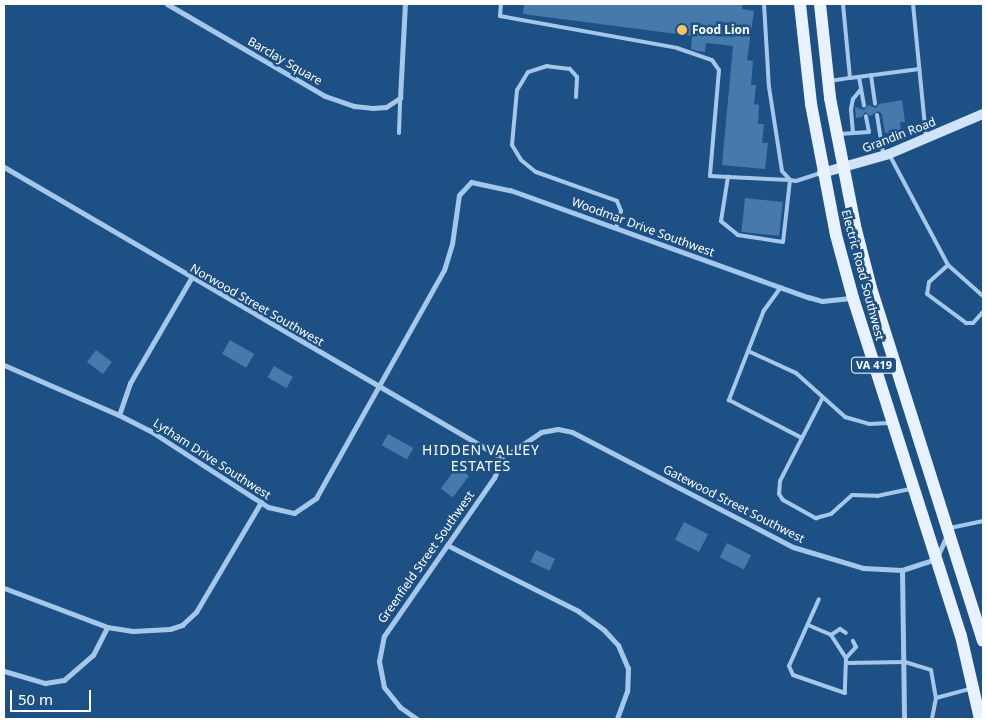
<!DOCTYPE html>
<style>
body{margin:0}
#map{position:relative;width:987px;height:723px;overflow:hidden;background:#1d5084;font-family:"Noto Sans",sans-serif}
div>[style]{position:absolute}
.building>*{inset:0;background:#467aad;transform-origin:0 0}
.lane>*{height:4px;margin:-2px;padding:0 2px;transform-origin:2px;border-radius:2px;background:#a5c8ea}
.street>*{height:5px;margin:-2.5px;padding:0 2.5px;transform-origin:2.5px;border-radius:2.5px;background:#a5c8ea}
.secondary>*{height:10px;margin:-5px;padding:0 5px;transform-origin:5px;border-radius:5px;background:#d0e3f8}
.primary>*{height:12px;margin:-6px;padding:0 6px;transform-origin:6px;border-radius:6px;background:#e8f2fe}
.dots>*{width:14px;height:14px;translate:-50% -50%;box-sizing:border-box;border:2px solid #1d5084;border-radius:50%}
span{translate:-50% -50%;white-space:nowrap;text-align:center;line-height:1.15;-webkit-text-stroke:5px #1d5084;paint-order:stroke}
.shield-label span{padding:1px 4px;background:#1d5084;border:1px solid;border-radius:4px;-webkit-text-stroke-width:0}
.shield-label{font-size:11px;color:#fff;font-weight:700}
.poi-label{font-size:12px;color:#fff;font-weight:700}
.left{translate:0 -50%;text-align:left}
.street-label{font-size:12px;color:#fff}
.neighbourhood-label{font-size:14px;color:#fff;letter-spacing:1px}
.frame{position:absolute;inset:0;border:5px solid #fff;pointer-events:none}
.scale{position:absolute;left:10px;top:690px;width:81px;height:22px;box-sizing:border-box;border:2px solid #fff;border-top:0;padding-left:6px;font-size:15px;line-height:18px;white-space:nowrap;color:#fff;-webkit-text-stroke:4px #1d5084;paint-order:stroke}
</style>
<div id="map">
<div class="building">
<div style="clip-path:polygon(524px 4px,743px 4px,742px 9px,754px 11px,747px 60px,753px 61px,751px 85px,756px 85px,754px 104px,759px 105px,758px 124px,764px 124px,762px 143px,768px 143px,765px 169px,722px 165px,733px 46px,706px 43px,705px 52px,697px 51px,691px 49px,692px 36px,523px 14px)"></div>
<div style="clip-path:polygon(902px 100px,905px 122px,900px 122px,901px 130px,885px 133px,882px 114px,878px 111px,870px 116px,865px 112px,862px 117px,856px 118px,855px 107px,864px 110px,868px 105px,876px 108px,879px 104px)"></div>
<div style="left:745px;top:198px;width:38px;height:34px;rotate:6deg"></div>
<div style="left:230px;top:340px;width:28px;height:16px;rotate:30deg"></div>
<div style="left:96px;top:350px;width:20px;height:15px;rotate:37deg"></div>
<div style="left:274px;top:366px;width:22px;height:13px;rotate:30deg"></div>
<div style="left:388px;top:434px;width:29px;height:13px;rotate:29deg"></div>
<div style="left:457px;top:467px;width:15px;height:27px;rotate:37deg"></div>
<div style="left:684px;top:522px;width:27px;height:20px;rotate:27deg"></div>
<div style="left:727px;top:543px;width:27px;height:16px;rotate:27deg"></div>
<div style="left:536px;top:550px;width:21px;height:13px;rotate:25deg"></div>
</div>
<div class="lane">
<div style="left:501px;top:4px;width:12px;rotate:95deg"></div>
<div style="left:500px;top:16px;width:180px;rotate:10.2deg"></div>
<div style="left:677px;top:48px;width:37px;rotate:19deg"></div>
<div style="left:712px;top:60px;width:12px;rotate:55deg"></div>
<div style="left:719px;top:70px;width:106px;rotate:94.9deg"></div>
<div style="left:710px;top:176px;width:18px;rotate:3deg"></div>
<div style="left:728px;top:177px;width:62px;rotate:2.8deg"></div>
<div style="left:790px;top:180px;width:62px;rotate:96.4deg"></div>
<div style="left:783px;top:242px;width:46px;rotate:-171.2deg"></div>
<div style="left:738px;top:235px;width:22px;rotate:-141deg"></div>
<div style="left:721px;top:221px;width:45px;rotate:-81deg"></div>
<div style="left:764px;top:4px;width:83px;rotate:86.6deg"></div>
<div style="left:769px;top:87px;width:85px;rotate:81.2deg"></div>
<div style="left:782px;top:171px;width:12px;rotate:48deg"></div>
<div style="left:790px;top:180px;width:6px;rotate:9deg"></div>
<div style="left:796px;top:181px;width:25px;rotate:-18deg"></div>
<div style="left:843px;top:4px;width:74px;rotate:84.6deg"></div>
<div style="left:850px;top:78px;width:70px;rotate:-7.4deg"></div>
<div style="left:913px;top:4px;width:133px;rotate:84.4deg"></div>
<div style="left:871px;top:75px;width:29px;rotate:82deg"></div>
<div style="left:859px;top:77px;width:29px;rotate:80deg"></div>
<div style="left:830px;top:81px;width:20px;rotate:-9deg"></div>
<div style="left:576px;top:97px;width:20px;rotate:-87deg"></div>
<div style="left:577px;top:77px;width:11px;rotate:-131deg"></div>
<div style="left:570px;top:69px;width:23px;rotate:-173deg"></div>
<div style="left:547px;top:66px;width:20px;rotate:162deg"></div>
<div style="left:528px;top:72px;width:21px;rotate:121deg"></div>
<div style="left:517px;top:90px;width:55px;rotate:95.2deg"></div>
<div style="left:512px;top:145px;width:17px;rotate:59deg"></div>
<div style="left:521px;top:160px;width:19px;rotate:39deg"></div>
<div style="left:536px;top:172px;width:86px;rotate:19.7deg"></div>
<div style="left:617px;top:201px;width:11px;rotate:68deg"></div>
<div style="left:621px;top:211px;width:18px;rotate:106deg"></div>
<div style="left:877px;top:115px;width:38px;rotate:81deg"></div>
<div style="left:399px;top:133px;width:35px;rotate:-88deg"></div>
<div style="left:853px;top:133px;width:24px;rotate:-95deg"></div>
<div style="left:851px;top:109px;width:10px;rotate:-79deg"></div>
<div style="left:853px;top:99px;width:13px;rotate:-51deg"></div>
<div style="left:840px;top:134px;width:29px;rotate:-4deg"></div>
<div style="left:869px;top:132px;width:16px;rotate:-101deg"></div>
<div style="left:889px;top:154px;width:126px;rotate:62deg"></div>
<div style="left:948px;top:265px;width:47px;rotate:41.5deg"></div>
<div style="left:948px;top:265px;width:25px;rotate:138deg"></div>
<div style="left:929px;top:282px;width:12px;rotate:99deg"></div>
<div style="left:927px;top:294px;width:49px;rotate:36.6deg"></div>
<div style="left:966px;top:323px;width:7px"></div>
<div style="left:973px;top:323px;width:15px;rotate:-48deg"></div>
<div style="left:781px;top:287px;width:29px;rotate:126deg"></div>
<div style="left:764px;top:310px;width:97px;rotate:111.3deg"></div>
<div style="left:729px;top:400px;width:82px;rotate:27.5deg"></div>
<div style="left:748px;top:351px;width:53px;rotate:24.6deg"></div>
<div style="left:796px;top:373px;width:66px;rotate:41.9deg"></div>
<div style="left:845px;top:417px;width:25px;rotate:16deg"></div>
<div style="left:869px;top:424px;width:20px;rotate:-3deg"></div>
<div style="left:822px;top:399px;width:92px;rotate:117.1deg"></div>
<div style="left:780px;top:481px;width:13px;rotate:94deg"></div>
<div style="left:779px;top:494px;width:7px;rotate:56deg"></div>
<div style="left:783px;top:500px;width:38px;rotate:29deg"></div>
<div style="left:816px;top:518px;width:16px;rotate:-15deg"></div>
<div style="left:831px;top:514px;width:28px;rotate:-42deg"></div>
<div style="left:852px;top:495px;width:25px;rotate:2deg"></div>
<div style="left:877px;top:496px;width:35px;rotate:-12deg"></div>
<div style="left:950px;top:528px;width:34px;rotate:-12deg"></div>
<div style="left:808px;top:625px;width:25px;rotate:23deg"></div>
<div style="left:831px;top:635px;width:27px;rotate:57deg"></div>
<div style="left:846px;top:658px;width:35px;rotate:92deg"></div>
<div style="left:845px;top:693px;width:55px;rotate:-160.9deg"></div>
<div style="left:793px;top:675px;width:10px;rotate:-114deg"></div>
<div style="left:789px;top:666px;width:73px;rotate:-65.9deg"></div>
<div style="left:831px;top:635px;width:11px;rotate:-34deg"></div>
<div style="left:840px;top:629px;width:7px;rotate:34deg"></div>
<div style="left:846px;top:658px;width:15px;rotate:-48deg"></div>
<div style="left:856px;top:647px;width:7px;rotate:-117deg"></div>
<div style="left:846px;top:663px;width:59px;rotate:-1deg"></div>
<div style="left:905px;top:662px;width:27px;rotate:17deg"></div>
<div style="left:931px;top:670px;width:28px;rotate:80deg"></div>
<div style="left:936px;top:698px;width:21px;rotate:101deg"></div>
<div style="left:936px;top:698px;width:35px;rotate:-15deg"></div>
</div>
<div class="street">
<div style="left:167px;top:4px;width:183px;rotate:30.2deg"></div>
<div style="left:325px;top:96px;width:31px;rotate:19deg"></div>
<div style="left:354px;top:106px;width:18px;rotate:6deg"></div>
<div style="left:372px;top:108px;width:14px;rotate:-4deg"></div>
<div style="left:386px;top:107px;width:17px;rotate:-33deg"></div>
<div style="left:400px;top:98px;width:94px;rotate:-87deg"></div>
<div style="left:4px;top:167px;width:571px;rotate:30.29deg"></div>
<div style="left:497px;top:455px;width:13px;rotate:-9deg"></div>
<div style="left:510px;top:453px;width:37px;rotate:-34deg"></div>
<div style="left:541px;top:432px;width:17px;rotate:-10deg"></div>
<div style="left:558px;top:429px;width:14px;rotate:12deg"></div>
<div style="left:572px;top:432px;width:249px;rotate:27.5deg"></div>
<div style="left:793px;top:547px;width:73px;rotate:16.7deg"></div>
<div style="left:863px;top:568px;width:39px;rotate:3deg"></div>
<div style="left:902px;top:570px;width:36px;rotate:-18deg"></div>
<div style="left:936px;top:559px;width:26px;rotate:-65deg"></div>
<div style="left:4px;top:365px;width:125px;rotate:23.5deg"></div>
<div style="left:119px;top:415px;width:34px;rotate:27deg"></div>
<div style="left:149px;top:430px;width:142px;rotate:32.9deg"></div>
<div style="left:268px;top:507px;width:27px;rotate:13deg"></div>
<div style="left:294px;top:513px;width:27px;rotate:-34deg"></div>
<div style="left:316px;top:498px;width:261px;rotate:-60.7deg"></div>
<div style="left:444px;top:270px;width:27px;rotate:-73deg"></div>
<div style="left:452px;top:244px;width:49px;rotate:-81.9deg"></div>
<div style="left:459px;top:195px;width:18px;rotate:-47deg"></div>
<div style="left:471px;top:182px;width:40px;rotate:12deg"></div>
<div style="left:510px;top:190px;width:317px;rotate:19.8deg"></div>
<div style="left:808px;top:297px;width:15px;rotate:16deg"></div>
<div style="left:822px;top:301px;width:31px;rotate:-6deg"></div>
<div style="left:119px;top:415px;width:34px;rotate:-71deg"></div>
<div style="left:130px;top:383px;width:121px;rotate:-59.8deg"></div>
<div style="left:447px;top:545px;width:147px;rotate:26.7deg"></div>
<div style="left:578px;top:611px;width:32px;rotate:36deg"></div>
<div style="left:604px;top:630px;width:21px;rotate:47deg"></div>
<div style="left:618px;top:645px;width:25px;rotate:67deg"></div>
<div style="left:628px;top:668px;width:23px;rotate:92deg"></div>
<div style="left:627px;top:691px;width:30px;rotate:110deg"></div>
<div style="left:902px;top:570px;width:149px;rotate:89.2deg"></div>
<div style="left:4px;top:588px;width:110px;rotate:20.7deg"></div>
<div style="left:107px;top:627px;width:26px;rotate:9deg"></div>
<div style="left:133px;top:631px;width:37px;rotate:-3deg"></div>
<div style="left:170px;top:629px;width:13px;rotate:-18deg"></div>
<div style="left:182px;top:625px;width:19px;rotate:-43deg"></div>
<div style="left:196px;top:612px;width:128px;rotate:-59.4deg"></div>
<div style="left:4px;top:671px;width:43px;rotate:16.3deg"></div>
<div style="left:45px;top:683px;width:19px;rotate:-9deg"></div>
<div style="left:64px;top:680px;width:38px;rotate:-41deg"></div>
<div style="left:93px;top:655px;width:31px;rotate:-63deg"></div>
<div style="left:417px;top:719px;width:21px;rotate:-145deg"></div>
<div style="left:400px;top:707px;width:26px;rotate:-129deg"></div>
<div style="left:384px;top:687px;width:26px;rotate:-101deg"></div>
<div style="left:379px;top:661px;width:25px;rotate:-79deg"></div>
<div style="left:384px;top:636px;width:193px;rotate:-55.2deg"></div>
<div style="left:494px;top:478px;width:25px;rotate:-69deg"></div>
</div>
<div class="secondary">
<div style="left:822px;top:173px;width:70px;rotate:-15.8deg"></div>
<div style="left:889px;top:154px;width:102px;rotate:-23.1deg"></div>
</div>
<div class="primary">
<div style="left:800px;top:4px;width:101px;rotate:83.7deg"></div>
<div style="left:811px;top:104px;width:133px;rotate:79.2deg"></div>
<div style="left:836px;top:235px;width:65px;rotate:74.9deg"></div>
<div style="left:853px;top:298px;width:355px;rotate:72.3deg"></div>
<div style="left:961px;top:636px;width:85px;rotate:77.1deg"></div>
<div style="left:820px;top:4px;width:95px;rotate:83.9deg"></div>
<div style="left:830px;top:98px;width:130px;rotate:78.9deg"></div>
<div style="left:855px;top:226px;width:64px;rotate:75.5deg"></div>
<div style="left:871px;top:288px;width:370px;rotate:72.4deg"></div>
</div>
<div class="dots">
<div style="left:682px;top:30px;background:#fac563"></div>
</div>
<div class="shield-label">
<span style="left:874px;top:365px">VA 419</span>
</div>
<div class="poi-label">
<span class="left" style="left:692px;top:30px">Food Lion</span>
</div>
<div class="street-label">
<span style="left:285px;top:61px;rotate:30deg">Barclay Square</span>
<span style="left:899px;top:135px;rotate:-21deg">Grandin Road</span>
<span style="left:643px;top:227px;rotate:20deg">Woodmar Drive Southwest</span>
<span style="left:863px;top:275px;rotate:75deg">Electric Road Southwest</span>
<span style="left:257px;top:305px;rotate:30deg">Norwood Street Southwest</span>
<span style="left:212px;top:459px;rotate:33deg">Lytham Drive Southwest</span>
<span style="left:734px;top:504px;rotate:27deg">Gatewood Street Southwest</span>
<span style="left:426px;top:557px;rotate:-55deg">Greenfield Street Southwest</span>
</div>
<div class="neighbourhood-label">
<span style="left:481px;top:458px">HIDDEN VALLEY<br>ESTATES</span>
</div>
<div class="frame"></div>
<div class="scale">50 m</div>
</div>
